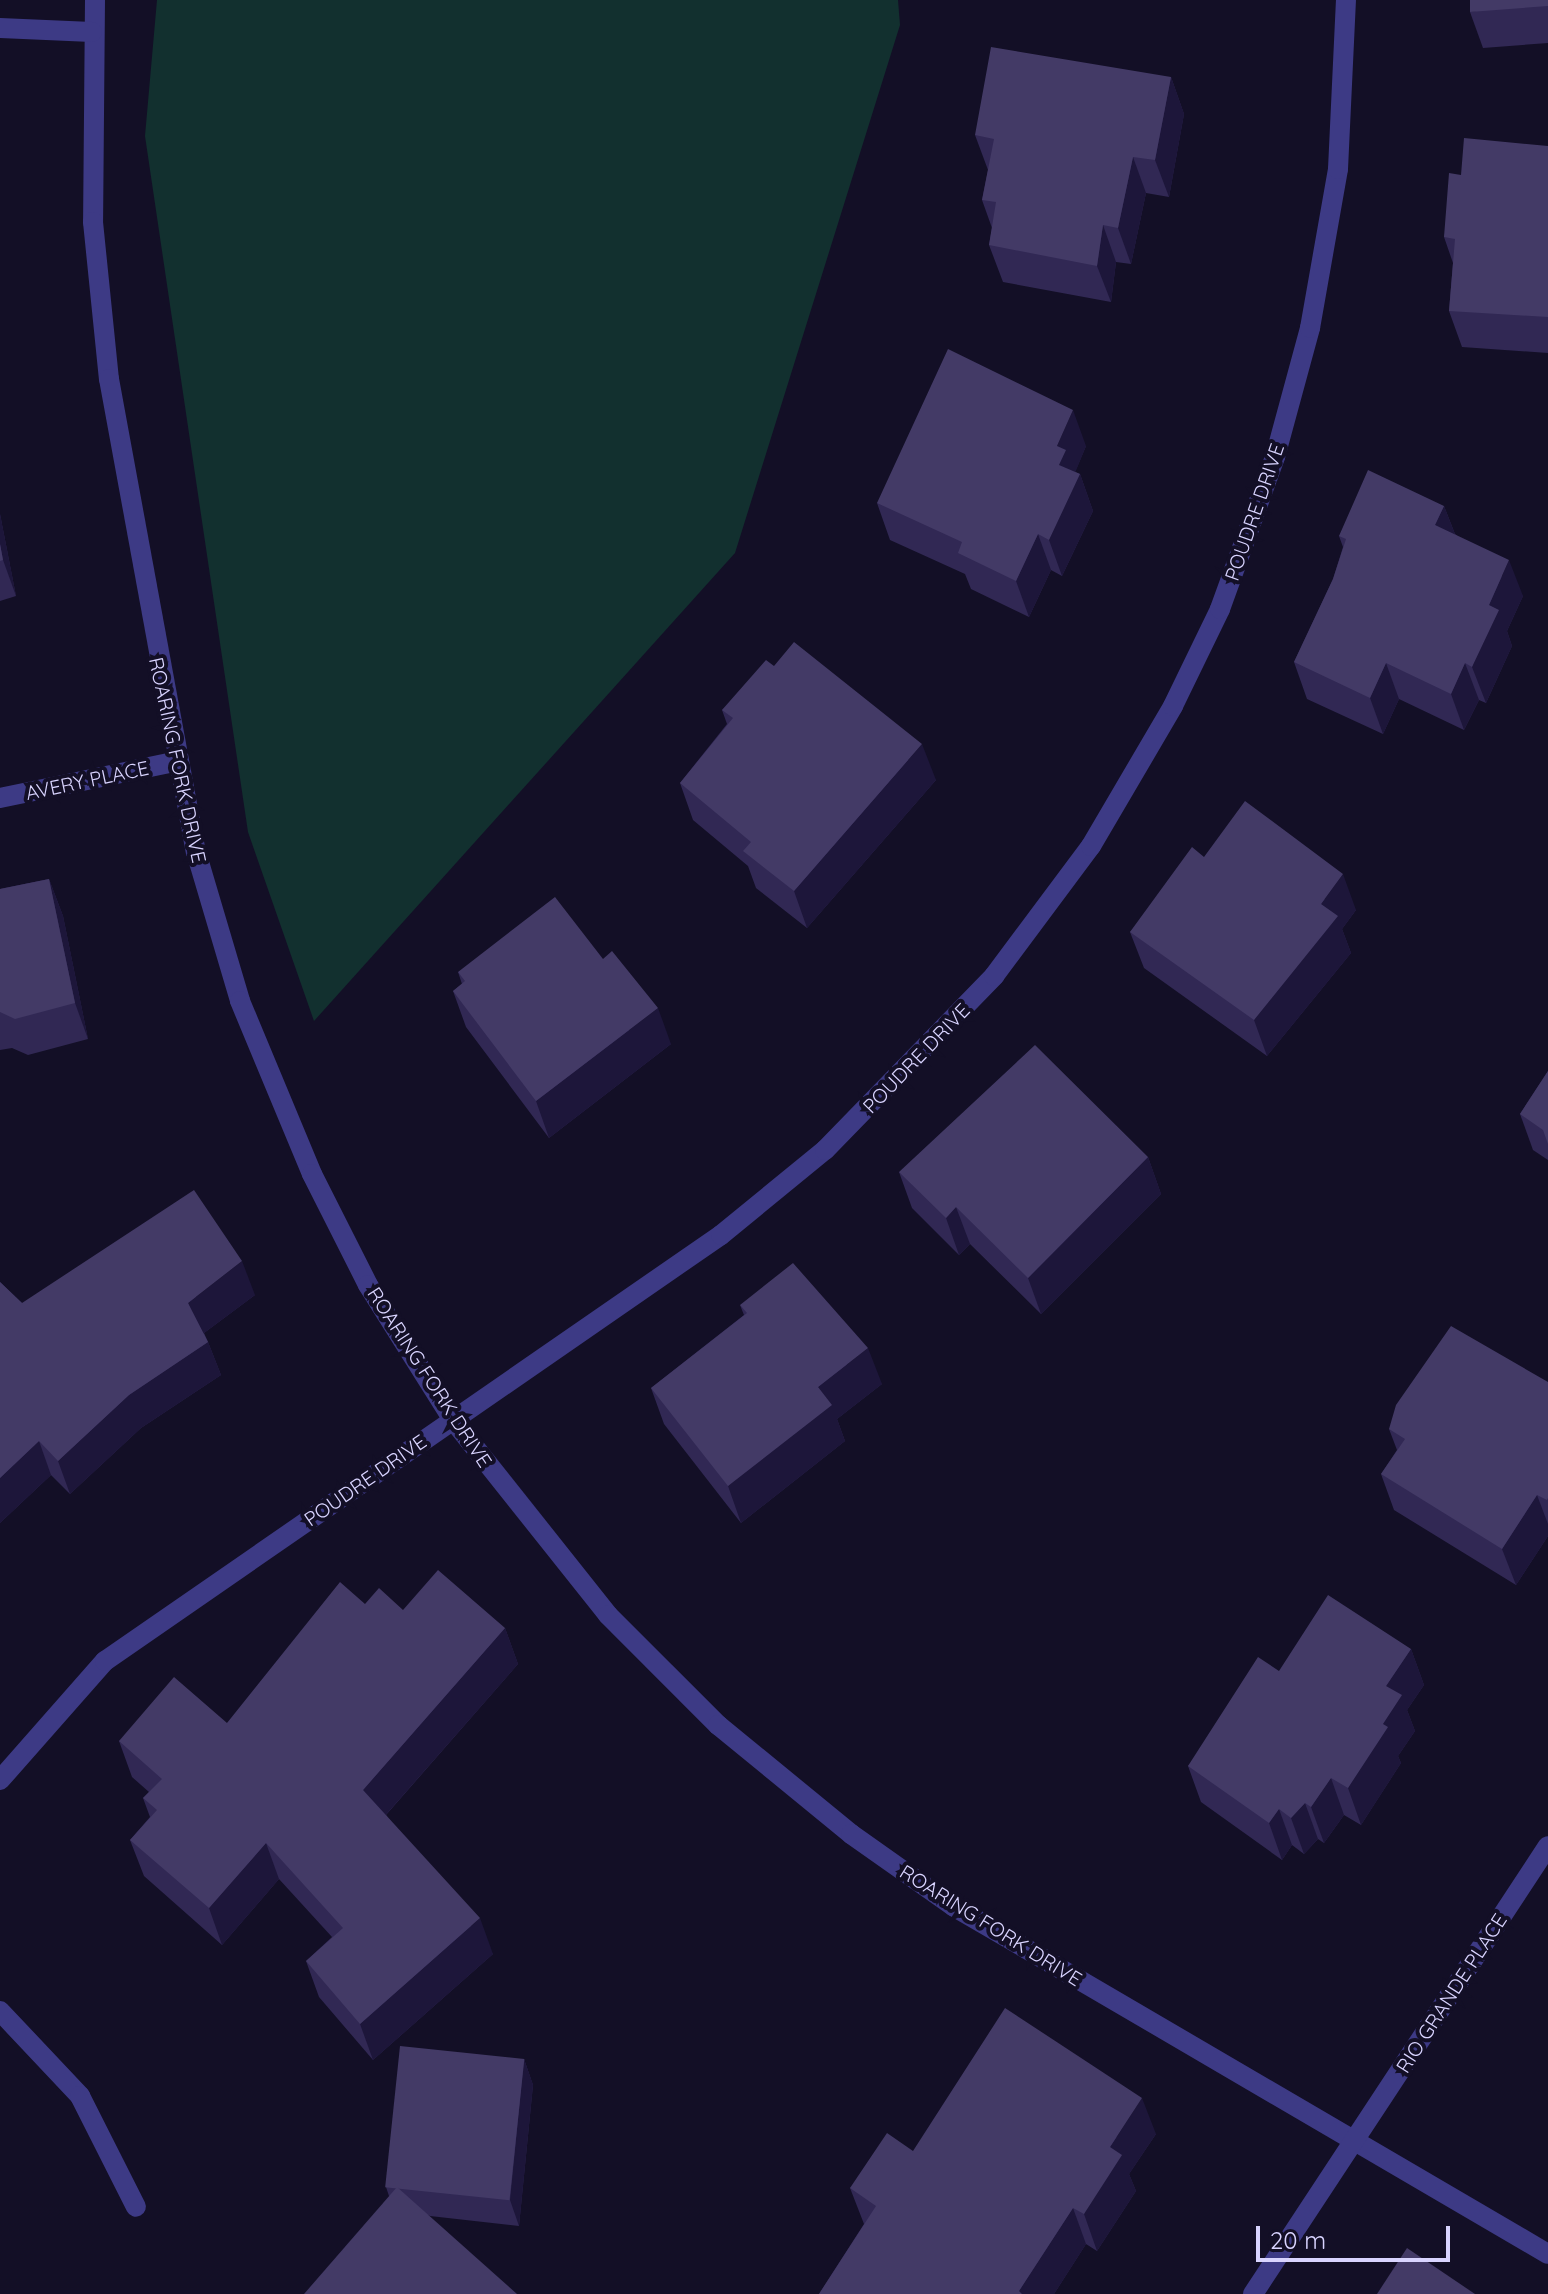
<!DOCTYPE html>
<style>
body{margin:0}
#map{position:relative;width:1548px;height:2294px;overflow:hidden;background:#130f26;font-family:Quicksand,sans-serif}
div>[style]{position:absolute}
.green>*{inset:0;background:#12302f}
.street>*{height:20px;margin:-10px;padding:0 10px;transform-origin:10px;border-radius:10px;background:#3d3a85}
.wall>*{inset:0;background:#312854}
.shaded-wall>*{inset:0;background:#1d163a}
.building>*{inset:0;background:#433a66;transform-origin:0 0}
span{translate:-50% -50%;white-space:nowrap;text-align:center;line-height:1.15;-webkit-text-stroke:8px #130f26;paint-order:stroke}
.street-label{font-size:20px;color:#d9d4ff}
.scale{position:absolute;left:1256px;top:2226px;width:194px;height:36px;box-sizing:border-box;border:4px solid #d9d4ff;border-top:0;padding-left:10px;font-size:24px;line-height:28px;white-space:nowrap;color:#d9d4ff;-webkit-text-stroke:6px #130f26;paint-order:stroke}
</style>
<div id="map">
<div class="green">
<div style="clip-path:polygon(157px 0,898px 0,900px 25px,735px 553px,314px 1021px,248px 832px,145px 136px)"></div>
</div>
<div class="street">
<div style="left:95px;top:0;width:222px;rotate:90.5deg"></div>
<div style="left:93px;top:222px;width:158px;rotate:84.2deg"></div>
<div style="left:109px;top:379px;width:481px;rotate:79.6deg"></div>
<div style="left:196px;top:852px;width:155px;rotate:73.5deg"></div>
<div style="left:240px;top:1001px;width:187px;rotate:67.4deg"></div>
<div style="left:312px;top:1174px;width:124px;rotate:63.2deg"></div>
<div style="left:368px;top:1285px;width:160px;rotate:57.8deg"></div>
<div style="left:453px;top:1420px;width:249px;rotate:51.5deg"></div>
<div style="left:608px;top:1615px;width:156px;rotate:45deg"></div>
<div style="left:718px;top:1725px;width:172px;rotate:39.3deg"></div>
<div style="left:851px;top:1834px;width:125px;rotate:35.2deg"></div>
<div style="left:953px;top:1906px;width:689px;rotate:30.32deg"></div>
<div style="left:0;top:28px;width:92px;rotate:2.5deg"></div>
<div style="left:0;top:798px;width:178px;rotate:-11.7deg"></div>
<div style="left:0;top:1780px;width:159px;rotate:-48.6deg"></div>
<div style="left:105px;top:1661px;width:749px;rotate:-34.67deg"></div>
<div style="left:721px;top:1235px;width:134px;rotate:-39.3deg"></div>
<div style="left:825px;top:1150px;width:243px;rotate:-45.8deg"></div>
<div style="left:994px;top:976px;width:162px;rotate:-53.3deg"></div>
<div style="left:1091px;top:846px;width:162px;rotate:-59.6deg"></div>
<div style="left:1173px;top:706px;width:108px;rotate:-64.1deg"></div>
<div style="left:1220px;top:609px;width:162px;rotate:-70.1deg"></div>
<div style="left:1275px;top:457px;width:134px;rotate:-74.8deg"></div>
<div style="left:1310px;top:328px;width:161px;rotate:-80deg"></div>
<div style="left:1338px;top:169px;width:169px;rotate:-87.3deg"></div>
<div style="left:0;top:2011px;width:117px;rotate:46.7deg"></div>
<div style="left:80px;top:2096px;width:124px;rotate:63.2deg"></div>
<div style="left:1253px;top:2294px;width:536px;rotate:-56.64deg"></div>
</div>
<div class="wall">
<div style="clip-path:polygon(1548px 0,1548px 43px,1483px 48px,1470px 12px)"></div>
<div style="clip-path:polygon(1171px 77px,1184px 114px,1169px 197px,1146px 193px,1131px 264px,1116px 262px,1111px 302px,1003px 282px,989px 245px,992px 228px,982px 200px,988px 170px,975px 135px)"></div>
<div style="clip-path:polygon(1548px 146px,1548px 353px,1462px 347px,1449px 311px,1453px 263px,1444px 237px,1461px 175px)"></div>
<div style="clip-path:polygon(1086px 446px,1075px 472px,1080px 474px,1093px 511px,1062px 576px,1051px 570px,1029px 617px,971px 589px,965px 574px,890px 540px,877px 503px)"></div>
<div style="clip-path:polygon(1444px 506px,1455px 534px,1523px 596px,1507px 631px,1512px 646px,1486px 703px,1479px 700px,1464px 730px,1399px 699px,1383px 734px,1307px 699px,1294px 662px,1333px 579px,1343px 547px,1339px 536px)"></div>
<div style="clip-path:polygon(0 514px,16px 596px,0 601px)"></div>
<div style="clip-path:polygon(774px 666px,936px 780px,807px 928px,756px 888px,748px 866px,693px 820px,680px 783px,727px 724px,722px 710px)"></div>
<div style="clip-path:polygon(1204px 857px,1356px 910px,1342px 929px,1351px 953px,1267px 1056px,1144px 968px,1130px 932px)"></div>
<div style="clip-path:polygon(49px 879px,63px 916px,88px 1039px,28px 1055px,12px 1048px,0 1050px,0 889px)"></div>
<div style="clip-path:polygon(458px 972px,671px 1044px,549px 1138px,466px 1027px,453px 991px,462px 984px)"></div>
<div style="clip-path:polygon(1548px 1071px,1548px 1160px,1533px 1150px,1520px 1114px)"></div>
<div style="clip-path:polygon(1148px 1157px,1161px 1194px,1041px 1314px,970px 1244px,959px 1255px,912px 1208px,899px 1172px)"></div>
<div style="clip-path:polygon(0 1282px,22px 1303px,255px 1295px,204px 1333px,208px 1342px,221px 1375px,141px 1428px,70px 1494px,51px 1475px,0 1523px)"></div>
<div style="clip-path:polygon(740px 1305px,882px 1384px,837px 1419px,845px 1441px,741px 1523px,664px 1424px,651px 1388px,744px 1315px)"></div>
<div style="clip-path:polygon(1548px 1382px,1548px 1536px,1516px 1585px,1394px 1510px,1381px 1474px,1397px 1450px,1389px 1429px)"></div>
<div style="clip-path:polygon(403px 1610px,505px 1628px,518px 1664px,386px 1815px,493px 1954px,373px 2060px,319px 1997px,306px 1961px,332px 1937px,279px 1879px,222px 1945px,144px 1876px,130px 1840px,150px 1817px,143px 1798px,149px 1792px,132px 1777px,119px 1741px,227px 1723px)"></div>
<div style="clip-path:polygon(1411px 1649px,1424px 1685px,1407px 1710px,1415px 1731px,1398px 1756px,1401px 1763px,1361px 1825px,1344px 1815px,1324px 1843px,1318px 1839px,1304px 1854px,1292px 1845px,1282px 1860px,1201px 1802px,1188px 1766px,1279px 1671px)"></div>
<div style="clip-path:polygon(524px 2059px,533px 2085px,519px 2226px,430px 2216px,389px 2196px,386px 2187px)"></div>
<div style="clip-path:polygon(1156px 2134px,1129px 2174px,1136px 2191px,1097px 2251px,1086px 2244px,1054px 2294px,819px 2294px,864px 2224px,850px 2188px,913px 2151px)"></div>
</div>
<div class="shaded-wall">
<div style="clip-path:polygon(1171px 77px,1184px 114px,1169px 197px,1155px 160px)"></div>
<div style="clip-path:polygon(1133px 157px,1146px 193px,1131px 264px,1118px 228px)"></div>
<div style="clip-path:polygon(1103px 225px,1116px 262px,1111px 302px,1097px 266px)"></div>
<div style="clip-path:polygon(1073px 410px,1086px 446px,1075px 473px,1080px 474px,1093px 511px,1062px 576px,1049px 540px,1059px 465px,1057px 446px)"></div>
<div style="clip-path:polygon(1444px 506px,1458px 542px,1435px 525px)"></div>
<div style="clip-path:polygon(0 514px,16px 596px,3px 560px,0 544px)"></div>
<div style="clip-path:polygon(1038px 534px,1051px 570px,1029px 617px,1016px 581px)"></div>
<div style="clip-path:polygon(1509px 560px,1523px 596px,1507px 631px,1512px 646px,1486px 703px,1472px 667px,1489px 605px)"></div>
<div style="clip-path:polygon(1386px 663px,1399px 699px,1383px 734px,1370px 698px)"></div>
<div style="clip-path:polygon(1465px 663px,1479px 700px,1464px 730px,1451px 694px)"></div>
<div style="clip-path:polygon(922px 744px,936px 780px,807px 928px,794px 891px)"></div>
<div style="clip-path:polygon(1343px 874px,1356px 910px,1342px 929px,1351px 953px,1267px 1056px,1254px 1020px,1321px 904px)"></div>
<div style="clip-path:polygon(49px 879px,63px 916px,88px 1039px,75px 1003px)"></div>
<div style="clip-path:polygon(658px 1008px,671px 1044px,549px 1138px,536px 1101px)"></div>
<div style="clip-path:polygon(1148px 1157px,1161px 1194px,1041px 1314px,1028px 1278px)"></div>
<div style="clip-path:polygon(956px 1207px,970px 1244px,959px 1255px,946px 1218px)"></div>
<div style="clip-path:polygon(242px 1261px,255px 1295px,200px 1336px,188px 1303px)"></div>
<div style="clip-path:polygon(208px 1342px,221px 1375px,141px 1428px,70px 1494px,58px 1461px,129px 1395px)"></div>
<div style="clip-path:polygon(868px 1348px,882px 1384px,837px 1419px,845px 1441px,741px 1523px,728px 1486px,818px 1387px)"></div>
<div style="clip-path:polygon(39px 1441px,51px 1475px,0 1523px,0 1478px)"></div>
<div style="clip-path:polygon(1537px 1495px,1548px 1524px,1548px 1536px,1516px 1585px,1502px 1549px)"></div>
<div style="clip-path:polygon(505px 1628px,518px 1664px,376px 1826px,363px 1790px)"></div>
<div style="clip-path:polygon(1411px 1649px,1424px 1685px,1407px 1710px,1415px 1731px,1398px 1756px,1401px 1763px,1361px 1825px,1348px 1788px,1383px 1724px,1386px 1686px)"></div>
<div style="clip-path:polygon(1331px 1778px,1344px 1815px,1324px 1843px,1311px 1807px)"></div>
<div style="clip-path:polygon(1305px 1803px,1318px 1839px,1304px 1854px,1291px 1818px)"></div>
<div style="clip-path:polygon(1279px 1809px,1292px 1845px,1282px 1860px,1269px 1823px)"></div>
<div style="clip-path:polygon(266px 1843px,279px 1879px,222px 1945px,209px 1908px)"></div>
<div style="clip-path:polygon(480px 1918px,493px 1954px,373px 2060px,360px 2024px)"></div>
<div style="clip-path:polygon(524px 2059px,533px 2085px,519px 2226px,510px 2200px)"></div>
<div style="clip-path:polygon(1142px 2098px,1156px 2134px,1129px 2174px,1136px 2191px,1097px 2251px,1084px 2214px,1110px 2147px)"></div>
<div style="clip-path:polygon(1073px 2208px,1086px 2244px,1054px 2294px,1020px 2294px,1019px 2291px)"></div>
</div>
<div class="building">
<div style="clip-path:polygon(1470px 0,1548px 0,1548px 6px,1470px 12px)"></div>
<div style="clip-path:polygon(991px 47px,1171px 77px,1155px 160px,1133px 157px,1118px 228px,1103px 225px,1097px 266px,989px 245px,996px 202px,982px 200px,994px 139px,975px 135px)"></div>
<div style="clip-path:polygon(1464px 138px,1548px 146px,1548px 317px,1449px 311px,1455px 239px,1444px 237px,1449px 173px,1461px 175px)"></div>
<div style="clip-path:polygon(948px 349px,1073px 410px,1057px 446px,1066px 450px,1059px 465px,1080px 474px,1049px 540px,1038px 534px,1016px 581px,958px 553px,962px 542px,877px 503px)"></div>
<div style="clip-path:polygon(1368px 470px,1444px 506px,1435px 525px,1509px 560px,1489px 605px,1499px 610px,1472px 667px,1465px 663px,1451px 694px,1386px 663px,1370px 698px,1294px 662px,1333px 579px,1346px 539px,1339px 536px)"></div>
<div style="clip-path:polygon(0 544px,3px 560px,0 561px)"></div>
<div style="clip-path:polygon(794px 642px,922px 744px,794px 891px,743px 851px,751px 842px,680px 783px,733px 718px,722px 710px,766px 660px,774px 666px)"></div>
<div style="clip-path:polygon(1245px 801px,1343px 874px,1321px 904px,1338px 916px,1254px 1020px,1130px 932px,1192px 847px,1204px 857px)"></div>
<div style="clip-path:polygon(49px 879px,75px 1003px,15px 1019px,0 1012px,0 889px)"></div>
<div style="clip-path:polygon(555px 897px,603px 959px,612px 951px,658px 1008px,536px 1101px,453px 991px,465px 981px,458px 972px)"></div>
<div style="clip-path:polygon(1035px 1045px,1148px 1157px,1028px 1278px,956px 1207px,946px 1218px,899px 1172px)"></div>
<div style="clip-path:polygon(1548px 1071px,1548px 1144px,1543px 1130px,1520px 1114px)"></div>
<div style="clip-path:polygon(194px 1190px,242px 1261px,188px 1303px,208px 1342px,129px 1395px,58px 1461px,39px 1441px,0 1478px,0 1282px,22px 1303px)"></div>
<div style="clip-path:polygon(793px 1263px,868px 1348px,818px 1387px,832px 1405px,728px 1486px,651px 1388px,747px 1313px,740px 1305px)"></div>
<div style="clip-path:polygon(1451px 1326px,1548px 1382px,1548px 1498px,1547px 1500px,1537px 1495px,1502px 1549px,1381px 1474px,1405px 1439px,1389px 1429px,1396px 1405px)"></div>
<div style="clip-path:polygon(438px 1570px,505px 1628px,363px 1790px,480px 1918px,360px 2024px,306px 1961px,343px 1928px,266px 1843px,209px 1908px,130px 1840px,157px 1810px,143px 1798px,162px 1779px,119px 1741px,174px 1677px,227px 1723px,340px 1582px,365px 1604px,379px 1588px,403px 1610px)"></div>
<div style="clip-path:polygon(1328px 1595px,1411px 1649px,1386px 1686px,1402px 1695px,1383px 1724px,1388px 1727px,1348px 1788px,1331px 1778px,1311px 1807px,1305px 1803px,1291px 1818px,1279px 1809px,1269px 1823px,1188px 1766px,1258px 1657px,1279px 1671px)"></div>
<div style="clip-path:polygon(1005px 2008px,1142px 2098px,1110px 2147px,1122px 2155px,1084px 2214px,1073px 2208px,1019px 2291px,1022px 2294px,819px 2294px,876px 2206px,850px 2188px,887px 2133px,913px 2151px)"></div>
<div style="left:400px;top:2046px;width:125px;height:142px;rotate:6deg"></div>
<div style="clip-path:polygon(397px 2187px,517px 2294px,304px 2294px)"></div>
<div style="clip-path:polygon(1407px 2248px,1475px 2294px,1377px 2294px)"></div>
</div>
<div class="street-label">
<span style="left:1254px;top:512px;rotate:-71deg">POUDRE DRIVE</span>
<span style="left:178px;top:760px;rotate:78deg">ROARING FORK DRIVE</span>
<span style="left:87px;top:780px;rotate:-12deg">AVERY PLACE</span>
<span style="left:916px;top:1058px;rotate:-46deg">POUDRE DRIVE</span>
<span style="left:430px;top:1377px;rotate:57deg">ROARING FORK DRIVE</span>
<span style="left:365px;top:1480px;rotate:-35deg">POUDRE DRIVE</span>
<span style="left:991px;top:1925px;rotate:32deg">ROARING FORK DRIVE</span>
<span style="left:1451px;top:1993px;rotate:-57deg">RIO GRANDE PLACE</span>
</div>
<div class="scale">20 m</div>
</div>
